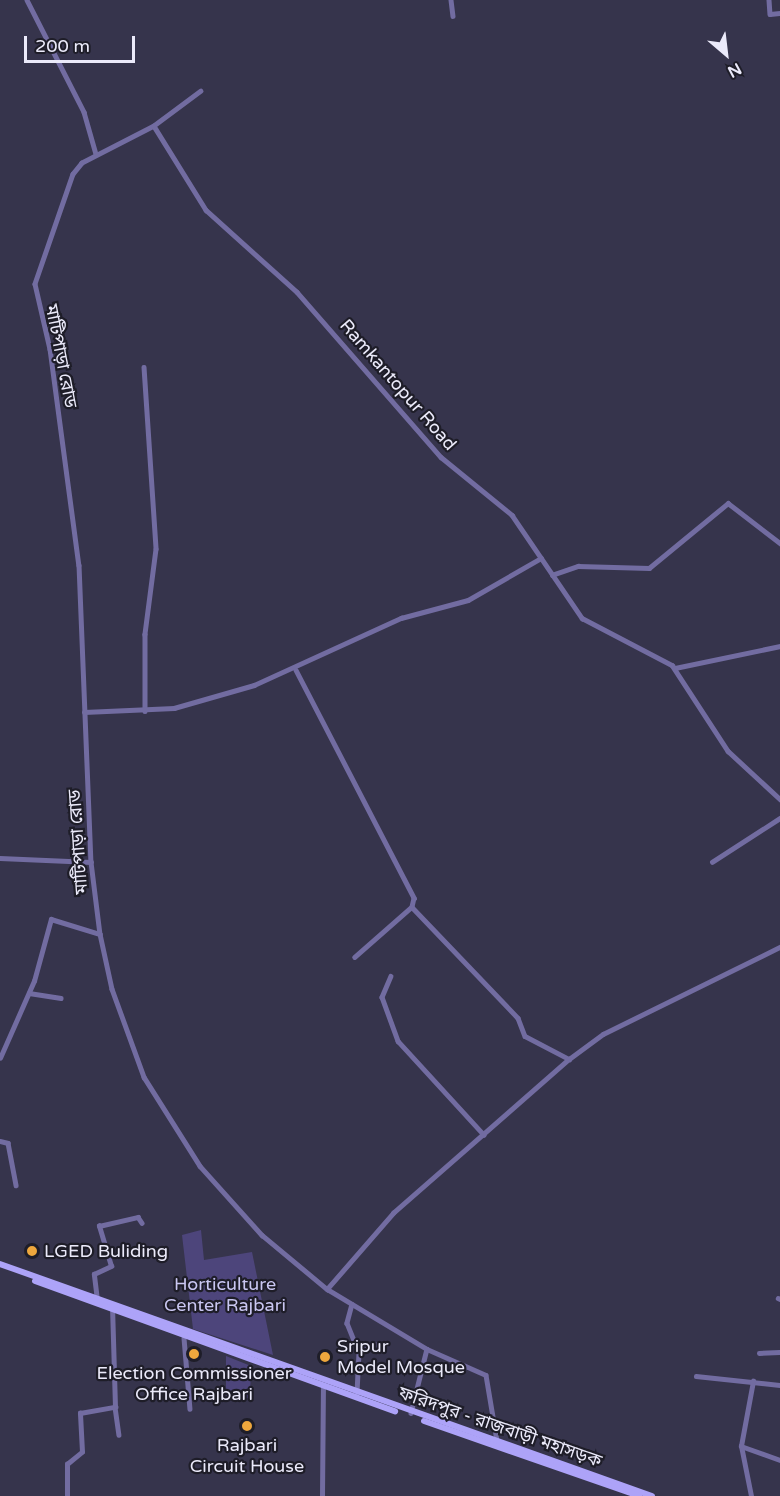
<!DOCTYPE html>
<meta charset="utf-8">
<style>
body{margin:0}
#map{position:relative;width:780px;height:1496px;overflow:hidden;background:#36344c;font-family:"Varela Round","Noto Sans Bengali",sans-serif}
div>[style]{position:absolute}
.green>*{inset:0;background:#4d457b}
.minor>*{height:4.5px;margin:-2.25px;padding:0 2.25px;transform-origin:2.25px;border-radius:2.25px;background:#726ca1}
.major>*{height:6px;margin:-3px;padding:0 3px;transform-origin:3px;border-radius:3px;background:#ada3f8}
.dots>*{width:16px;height:16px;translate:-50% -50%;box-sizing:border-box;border:3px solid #1e1d28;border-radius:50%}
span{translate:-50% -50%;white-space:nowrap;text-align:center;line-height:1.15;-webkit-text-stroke:4.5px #1e1d28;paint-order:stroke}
.street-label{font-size:18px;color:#ebeafa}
.poi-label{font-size:18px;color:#ebeafa}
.left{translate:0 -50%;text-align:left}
.park-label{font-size:18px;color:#cac7f2}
.north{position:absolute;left:696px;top:24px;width:60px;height:60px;-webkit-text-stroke:4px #1e1d28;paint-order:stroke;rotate:152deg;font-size:16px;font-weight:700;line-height:24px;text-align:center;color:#ebeafa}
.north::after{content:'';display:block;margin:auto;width:21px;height:27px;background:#ebeafa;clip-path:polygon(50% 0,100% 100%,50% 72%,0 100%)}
.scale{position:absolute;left:24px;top:36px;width:111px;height:27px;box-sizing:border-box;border:3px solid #ebeafa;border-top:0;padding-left:8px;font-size:18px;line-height:21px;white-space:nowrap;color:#ebeafa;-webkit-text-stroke:4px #1e1d28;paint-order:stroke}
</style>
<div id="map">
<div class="green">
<div style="clip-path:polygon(201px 1230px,204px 1260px,252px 1252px,273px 1355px,193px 1329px,182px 1235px)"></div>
<div style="clip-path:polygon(226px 1356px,251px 1366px,250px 1398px,226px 1399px)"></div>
</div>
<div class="minor">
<div style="left:27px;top:0;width:126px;rotate:63deg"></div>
<div style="left:84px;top:112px;width:44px;rotate:74.1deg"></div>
<div style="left:451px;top:0;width:16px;rotate:83deg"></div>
<div style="left:769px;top:0;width:14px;rotate:86deg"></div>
<div style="left:770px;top:14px;width:10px;rotate:-6deg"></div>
<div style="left:201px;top:91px;width:59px;rotate:143.3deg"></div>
<div style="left:154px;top:126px;width:81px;rotate:152.8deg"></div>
<div style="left:82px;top:163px;width:14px;rotate:129deg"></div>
<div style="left:73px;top:174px;width:116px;rotate:109.1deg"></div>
<div style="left:35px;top:284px;width:67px;rotate:77deg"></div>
<div style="left:50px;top:349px;width:218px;rotate:82.4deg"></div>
<div style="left:79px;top:565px;width:297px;rotate:87.7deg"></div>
<div style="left:91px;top:862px;width:73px;rotate:82.9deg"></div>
<div style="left:100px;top:934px;width:56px;rotate:77.7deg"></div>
<div style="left:112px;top:989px;width:94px;rotate:70deg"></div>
<div style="left:144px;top:1077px;width:105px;rotate:57.8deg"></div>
<div style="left:200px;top:1166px;width:93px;rotate:48.1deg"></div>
<div style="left:262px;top:1235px;width:85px;rotate:39.7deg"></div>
<div style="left:327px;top:1289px;width:117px;rotate:31deg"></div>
<div style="left:427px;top:1349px;width:66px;rotate:104deg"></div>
<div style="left:154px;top:126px;width:99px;rotate:58.2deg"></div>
<div style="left:206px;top:210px;width:122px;rotate:42deg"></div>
<div style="left:297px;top:292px;width:219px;rotate:48.9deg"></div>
<div style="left:441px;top:457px;width:92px;rotate:39.2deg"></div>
<div style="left:512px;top:515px;width:125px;rotate:55.8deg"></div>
<div style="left:582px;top:618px;width:102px;rotate:27.6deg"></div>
<div style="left:672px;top:665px;width:103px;rotate:56.9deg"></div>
<div style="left:728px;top:751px;width:71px;rotate:42.7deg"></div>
<div style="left:144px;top:367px;width:182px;rotate:86.2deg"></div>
<div style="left:156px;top:549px;width:86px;rotate:97.4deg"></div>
<div style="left:145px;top:634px;width:77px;rotate:90deg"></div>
<div style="left:552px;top:575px;width:28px;rotate:-19deg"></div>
<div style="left:578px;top:566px;width:71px;rotate:1.6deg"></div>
<div style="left:649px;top:568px;width:102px;rotate:-39.4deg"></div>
<div style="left:728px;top:503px;width:66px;rotate:37.6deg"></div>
<div style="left:675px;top:668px;width:107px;rotate:-11.8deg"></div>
<div style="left:296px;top:670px;width:257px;rotate:62.6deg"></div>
<div style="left:414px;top:898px;width:9px;rotate:103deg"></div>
<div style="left:412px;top:907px;width:76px;rotate:138.7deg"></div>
<div style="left:84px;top:712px;width:90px;rotate:-2.5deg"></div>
<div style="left:174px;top:708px;width:83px;rotate:-16deg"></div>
<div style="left:254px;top:685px;width:162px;rotate:-24.5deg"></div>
<div style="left:401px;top:618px;width:69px;rotate:-15deg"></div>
<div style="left:468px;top:600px;width:84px;rotate:-29.9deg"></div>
<div style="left:0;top:858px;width:91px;rotate:2.5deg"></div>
<div style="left:712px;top:862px;width:81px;rotate:-32.9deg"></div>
<div style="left:412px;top:907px;width:153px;rotate:46.3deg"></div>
<div style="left:518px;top:1018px;width:19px;rotate:69deg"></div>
<div style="left:525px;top:1036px;width:50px;rotate:27.6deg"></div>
<div style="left:391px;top:976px;width:23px;rotate:113deg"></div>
<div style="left:382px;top:997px;width:47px;rotate:70deg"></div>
<div style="left:398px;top:1041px;width:127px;rotate:47.5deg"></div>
<div style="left:29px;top:993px;width:32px;rotate:9deg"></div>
<div style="left:0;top:1058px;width:84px;rotate:-66.2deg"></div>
<div style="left:34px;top:981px;width:64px;rotate:-74.7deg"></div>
<div style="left:51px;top:919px;width:51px;rotate:17deg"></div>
<div style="left:0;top:1141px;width:8px;rotate:14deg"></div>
<div style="left:8px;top:1143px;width:43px;rotate:79.2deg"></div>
<div style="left:327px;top:1289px;width:101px;rotate:-49deg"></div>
<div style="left:393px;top:1213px;width:234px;rotate:-41.2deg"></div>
<div style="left:569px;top:1059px;width:42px;rotate:-36.3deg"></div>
<div style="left:603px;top:1034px;width:197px;rotate:-26.2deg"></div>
<div style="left:778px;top:1298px;width:2px;rotate:27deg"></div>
<div style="left:97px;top:1300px;width:26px;rotate:-97deg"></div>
<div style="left:94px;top:1274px;width:19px;rotate:-25deg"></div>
<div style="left:111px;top:1266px;width:42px;rotate:-106.7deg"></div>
<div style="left:99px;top:1226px;width:40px;rotate:-13deg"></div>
<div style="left:138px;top:1217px;width:7px;rotate:56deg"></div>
<div style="left:352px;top:1304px;width:20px;rotate:105deg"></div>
<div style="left:347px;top:1323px;width:32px;rotate:68deg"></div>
<div style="left:359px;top:1353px;width:40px;rotate:92.9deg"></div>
<div style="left:184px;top:1338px;width:71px;rotate:85.2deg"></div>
<div style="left:357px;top:1345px;width:29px;rotate:-2deg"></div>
<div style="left:427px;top:1349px;width:64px;rotate:23.8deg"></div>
<div style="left:486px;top:1375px;width:67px;rotate:80.5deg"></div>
<div style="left:759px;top:1353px;width:21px;rotate:-3deg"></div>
<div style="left:696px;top:1376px;width:84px;rotate:6.1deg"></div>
<div style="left:115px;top:1407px;width:28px;rotate:82deg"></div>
<div style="left:741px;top:1446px;width:66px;rotate:-79.5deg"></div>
<div style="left:67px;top:1496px;width:32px;rotate:-90deg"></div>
<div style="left:67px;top:1464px;width:19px;rotate:-39deg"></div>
<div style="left:82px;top:1452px;width:39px;rotate:-93deg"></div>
<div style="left:80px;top:1413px;width:36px;rotate:-10deg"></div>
<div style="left:115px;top:1407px;width:101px;rotate:-91.7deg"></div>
<div style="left:322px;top:1496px;width:110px;rotate:-89.5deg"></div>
<div style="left:751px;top:1496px;width:51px;rotate:-101.3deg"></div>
<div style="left:741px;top:1446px;width:41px;rotate:19.7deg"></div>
</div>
<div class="major">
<div style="left:0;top:1264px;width:692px;rotate:19.59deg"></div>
<div style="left:35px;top:1281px;width:383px;rotate:19.9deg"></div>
<div style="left:424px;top:1421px;width:228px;rotate:19.2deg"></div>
</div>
<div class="dots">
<div style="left:32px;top:1251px;background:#eea73d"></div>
<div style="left:194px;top:1354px;background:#eea73d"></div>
<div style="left:325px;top:1357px;background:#eea73d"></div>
<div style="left:247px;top:1426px;background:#eea73d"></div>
</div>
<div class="street-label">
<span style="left:61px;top:356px;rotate:79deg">মাটিপাড়া রোড</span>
<span style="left:398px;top:385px;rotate:49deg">Ramkantopur Road</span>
<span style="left:78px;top:842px;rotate:-94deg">মাটিপাড়া রোড</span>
<span style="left:500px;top:1427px;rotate:19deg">ফরিদপুর - রাজবাড়ী মহাসড়ক</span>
</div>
<div class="poi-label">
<span class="left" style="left:44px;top:1251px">LGED Buliding</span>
<span class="left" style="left:337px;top:1357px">Sripur<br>Model Mosque</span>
<span style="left:194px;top:1384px">Election Commissioner<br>Office Rajbari</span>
<span style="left:247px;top:1456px">Rajbari<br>Circuit House</span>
</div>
<div class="park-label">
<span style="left:225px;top:1295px">Horticulture<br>Center Rajbari</span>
</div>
<div class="north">N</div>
<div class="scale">200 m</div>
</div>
